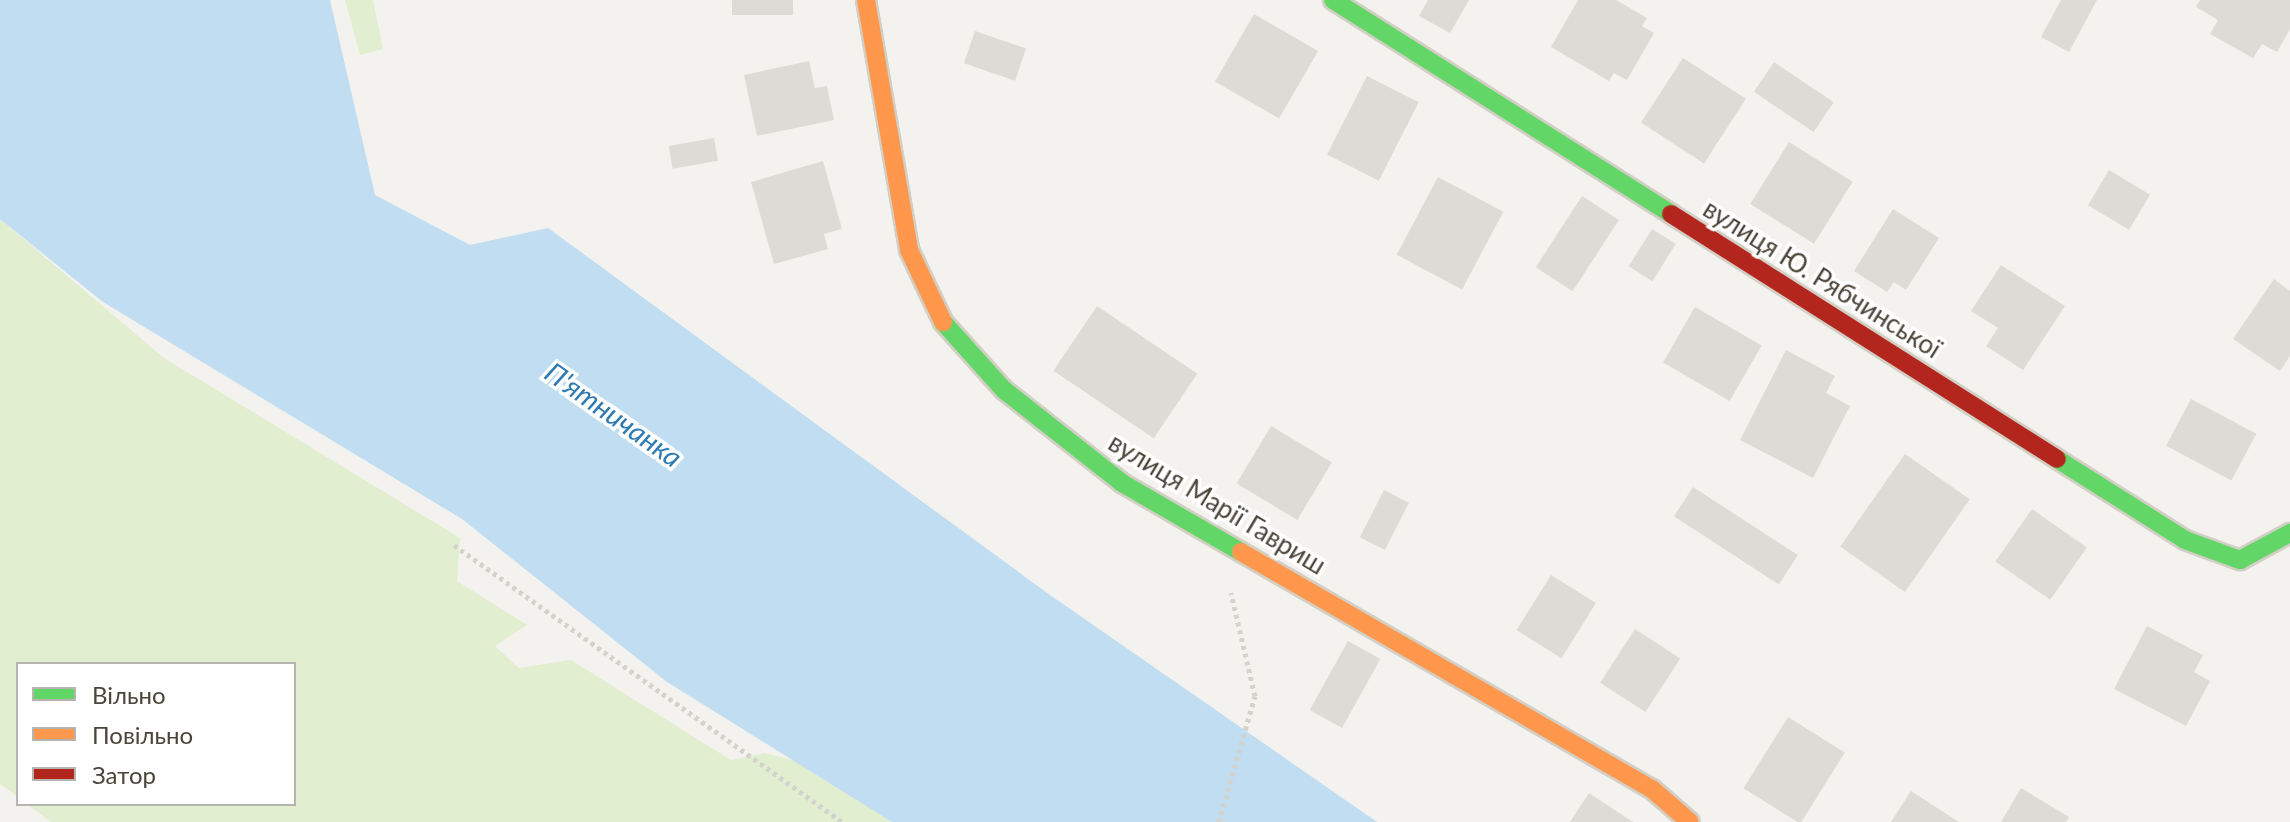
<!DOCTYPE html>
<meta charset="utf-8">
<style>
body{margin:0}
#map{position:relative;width:2290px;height:822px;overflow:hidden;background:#f4f2ee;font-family:Lato,sans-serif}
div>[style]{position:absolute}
.green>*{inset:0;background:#e1eecf}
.water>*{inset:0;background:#c0ddf1}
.building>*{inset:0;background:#dedbd6;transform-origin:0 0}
.path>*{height:5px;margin-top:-2.5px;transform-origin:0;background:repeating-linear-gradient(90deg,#d3d2cc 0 4px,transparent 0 8px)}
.roads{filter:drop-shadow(2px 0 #d3cfc5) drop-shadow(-2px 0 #d3cfc5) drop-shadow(0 2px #d3cfc5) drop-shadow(0 -2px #d3cfc5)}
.fast>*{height:18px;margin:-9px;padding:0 9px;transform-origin:9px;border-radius:9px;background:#63d668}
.slow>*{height:18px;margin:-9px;padding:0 9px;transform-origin:9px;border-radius:9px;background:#ff974d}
.jam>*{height:18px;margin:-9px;padding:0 9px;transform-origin:9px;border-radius:9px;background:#b3261e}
span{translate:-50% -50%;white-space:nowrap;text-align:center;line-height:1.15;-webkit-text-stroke:7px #fff;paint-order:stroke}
.street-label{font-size:26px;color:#4b4439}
.water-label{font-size:28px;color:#2e7ab2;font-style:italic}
.legend{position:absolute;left:16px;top:662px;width:280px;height:144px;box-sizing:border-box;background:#fff;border:2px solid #b7b4b0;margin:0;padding:10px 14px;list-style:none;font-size:24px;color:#4b4439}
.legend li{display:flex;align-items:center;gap:16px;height:40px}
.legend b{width:40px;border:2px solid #b7b4b0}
</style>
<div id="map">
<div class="green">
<div style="clip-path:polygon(345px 0,373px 0,383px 49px,360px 55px)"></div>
<div style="clip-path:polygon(0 219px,164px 358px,460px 538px,457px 581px,527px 625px,495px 646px,519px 668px,571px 660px,731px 760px,765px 753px,866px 778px,918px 822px,51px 822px,27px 804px,294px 804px,294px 664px,18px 664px,18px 797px,0 784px)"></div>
</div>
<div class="water">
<div style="clip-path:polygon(0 0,330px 0,375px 195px,470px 245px,548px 228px,1050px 595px,1377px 822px,892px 822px,667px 682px,462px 519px,103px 302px,0 219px)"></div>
</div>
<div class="building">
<div style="left:732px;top:0;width:61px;height:15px"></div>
<div style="clip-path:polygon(1428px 0,1469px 0,1450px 33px,1419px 16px)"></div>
<div style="clip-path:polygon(1578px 0,1616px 0,1647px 18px,1642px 26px,1654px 33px,1627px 80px,1614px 73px,1609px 81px,1551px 47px)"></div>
<div style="clip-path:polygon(2061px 0,2097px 0,2069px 52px,2041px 37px)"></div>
<div style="clip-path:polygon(2200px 0,2290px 0,2290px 29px,2277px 52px,2262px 44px,2253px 58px,2210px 34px,2218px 20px,2196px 7px)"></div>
<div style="left:1254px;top:14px;width:74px;height:78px;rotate:30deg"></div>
<div style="left:975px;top:31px;width:54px;height:34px;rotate:19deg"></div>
<div style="left:1683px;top:58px;width:75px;height:77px;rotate:33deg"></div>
<div style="clip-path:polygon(809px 61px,815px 88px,827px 86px,834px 120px,757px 136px,744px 75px)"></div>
<div style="left:1774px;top:62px;width:72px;height:36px;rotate:34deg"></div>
<div style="left:1367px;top:76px;width:58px;height:88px;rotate:27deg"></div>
<div style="left:714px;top:138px;width:23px;height:46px;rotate:80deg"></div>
<div style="left:1789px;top:142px;width:75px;height:73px;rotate:32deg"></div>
<div style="clip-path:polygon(823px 161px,842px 229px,824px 234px,828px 249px,774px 264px,751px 182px)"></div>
<div style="left:2109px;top:170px;width:48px;height:41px;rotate:31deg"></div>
<div style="left:1438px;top:177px;width:74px;height:88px;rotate:28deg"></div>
<div style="left:1582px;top:196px;width:44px;height:85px;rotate:33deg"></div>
<div style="clip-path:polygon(1893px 209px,1939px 238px,1906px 290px,1894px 282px,1887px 292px,1854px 271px)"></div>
<div style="left:1652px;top:229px;width:28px;height:44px;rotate:32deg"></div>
<div style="clip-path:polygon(2001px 265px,2065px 306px,2023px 370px,1986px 346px,1998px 328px,1971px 311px)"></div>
<div style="clip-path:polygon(2274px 279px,2290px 291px,2290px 356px,2280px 371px,2233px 339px)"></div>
<div style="left:1097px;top:306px;width:121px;height:78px;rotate:34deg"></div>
<div style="left:1695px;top:307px;width:77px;height:64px;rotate:30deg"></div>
<div style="clip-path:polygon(1786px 350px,1835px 376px,1826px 393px,1850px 406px,1813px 478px,1740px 440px)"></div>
<div style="left:2191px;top:399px;width:74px;height:53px;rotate:28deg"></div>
<div style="left:1271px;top:426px;width:71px;height:67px;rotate:31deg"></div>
<div style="left:1905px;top:454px;width:79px;height:113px;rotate:35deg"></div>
<div style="left:1693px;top:487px;width:125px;height:35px;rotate:33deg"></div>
<div style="left:1384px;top:490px;width:28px;height:53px;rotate:27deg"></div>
<div style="left:2032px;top:509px;width:67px;height:64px;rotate:35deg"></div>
<div style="left:1551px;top:575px;width:53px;height:65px;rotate:32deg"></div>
<div style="clip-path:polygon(2147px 626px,2203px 655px,2194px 672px,2210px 681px,2186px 726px,2114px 689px)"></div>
<div style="left:1635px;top:629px;width:54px;height:64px;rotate:33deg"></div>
<div style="left:1348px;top:641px;width:37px;height:79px;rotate:29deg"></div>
<div style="left:1788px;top:717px;width:67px;height:84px;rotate:32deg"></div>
<div style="clip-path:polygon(2021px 788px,2069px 817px,2066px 822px,2001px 822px)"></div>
<div style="clip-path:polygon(1911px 791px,1959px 822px,1891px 822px)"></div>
<div style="clip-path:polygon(1589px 793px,1633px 822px,1570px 822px)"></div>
</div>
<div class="path">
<div style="left:454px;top:545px;width:478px;rotate:35.5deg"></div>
<div style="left:1219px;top:822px;width:131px;rotate:-74.1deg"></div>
<div style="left:1255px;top:696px;width:106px;rotate:-103.1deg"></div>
</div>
<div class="roads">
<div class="fast">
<div style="left:1333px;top:0;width:400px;rotate:32.3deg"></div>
<div style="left:943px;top:322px;width:91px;rotate:48.1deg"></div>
<div style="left:1004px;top:390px;width:150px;rotate:38.2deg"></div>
<div style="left:1122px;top:483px;width:138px;rotate:30.1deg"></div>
<div style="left:2057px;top:459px;width:151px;rotate:32.3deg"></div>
<div style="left:2185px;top:540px;width:59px;rotate:20deg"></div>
<div style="left:2240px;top:560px;width:57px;rotate:-28.4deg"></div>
</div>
<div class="slow">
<div style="left:866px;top:0;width:254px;rotate:80.2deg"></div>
<div style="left:909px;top:250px;width:80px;rotate:64.7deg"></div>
<div style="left:1241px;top:552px;width:474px;rotate:30deg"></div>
<div style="left:1652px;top:789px;width:50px;rotate:41deg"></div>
</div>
<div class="jam">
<div style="left:1671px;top:214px;width:457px;rotate:32.4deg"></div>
</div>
</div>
<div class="street-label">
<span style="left:1822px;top:279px;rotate:32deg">вулиця Ю. Рябчинської</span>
<span style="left:1217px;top:504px;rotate:31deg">вулиця Марії Гавриш</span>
</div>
<div class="water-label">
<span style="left:614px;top:414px;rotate:35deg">П'ятничанка</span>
</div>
<ul class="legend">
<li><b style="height:10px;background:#63d668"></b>Вільно</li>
<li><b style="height:10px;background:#ff974d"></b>Повільно</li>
<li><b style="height:10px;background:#b3261e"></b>Затор</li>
</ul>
</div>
